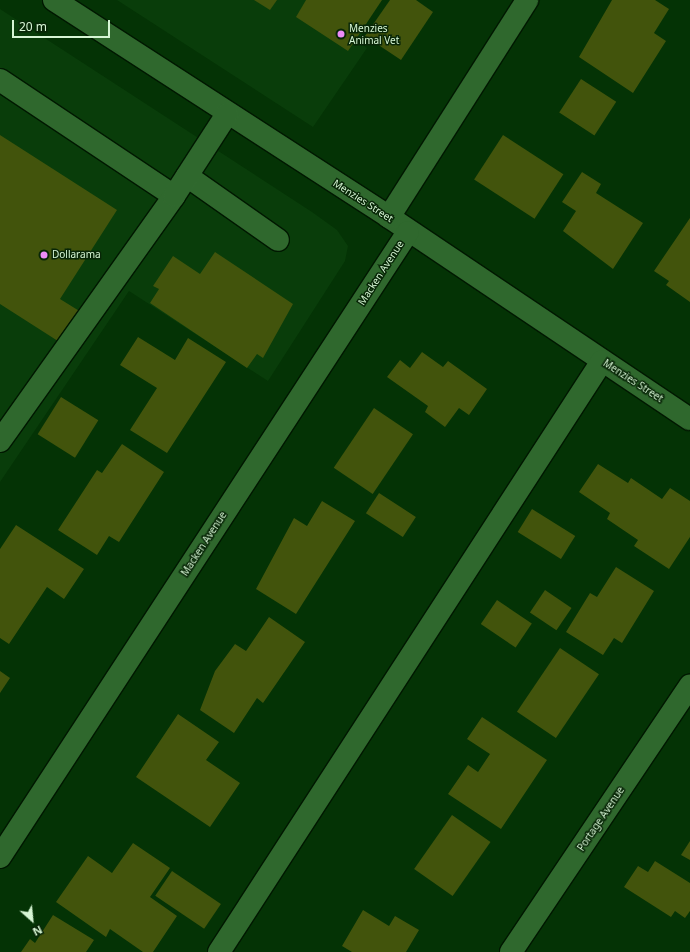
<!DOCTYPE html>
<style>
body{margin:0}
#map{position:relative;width:690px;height:952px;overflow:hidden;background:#043305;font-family:"Noto Sans",sans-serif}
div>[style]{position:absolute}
.built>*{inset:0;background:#093d0a}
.building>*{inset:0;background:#42540c;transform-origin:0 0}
.roads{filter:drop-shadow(1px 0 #001800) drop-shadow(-1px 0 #001800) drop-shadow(0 1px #001800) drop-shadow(0 -1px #001800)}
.minor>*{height:22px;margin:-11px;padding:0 11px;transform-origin:11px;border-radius:11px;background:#2f682d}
.dots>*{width:11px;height:11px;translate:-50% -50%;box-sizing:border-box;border:2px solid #082607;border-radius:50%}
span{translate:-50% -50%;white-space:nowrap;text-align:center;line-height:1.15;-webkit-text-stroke:3px #082607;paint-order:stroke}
.poi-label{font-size:10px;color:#d6f5d4}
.left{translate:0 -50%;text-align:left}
.street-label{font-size:10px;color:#d6f5d4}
.north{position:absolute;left:12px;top:900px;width:40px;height:40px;-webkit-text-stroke:3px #082607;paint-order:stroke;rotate:153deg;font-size:11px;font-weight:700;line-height:16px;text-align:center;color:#d6f5d4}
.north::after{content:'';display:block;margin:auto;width:14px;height:18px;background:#d6f5d4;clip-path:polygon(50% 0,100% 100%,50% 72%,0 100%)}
.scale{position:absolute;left:12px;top:20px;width:98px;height:18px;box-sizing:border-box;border:2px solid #d6f5d4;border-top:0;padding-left:5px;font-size:12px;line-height:14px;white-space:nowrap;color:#d6f5d4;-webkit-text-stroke:3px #082607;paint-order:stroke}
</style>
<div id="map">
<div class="built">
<div style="clip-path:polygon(117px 0,377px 0,359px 42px,367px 48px,313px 127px)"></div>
<div style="clip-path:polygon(0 9px,312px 212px,337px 230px,348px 246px,345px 261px,268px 381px,129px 291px,0 482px)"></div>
</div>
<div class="building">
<div style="clip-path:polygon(254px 0,277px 0,270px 10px)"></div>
<div style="clip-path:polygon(306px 0,382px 0,348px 51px,296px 17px)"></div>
<div style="clip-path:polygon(390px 0,416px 0,433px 12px,401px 60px,365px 36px)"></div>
<div style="clip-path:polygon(612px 0,655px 0,669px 9px,654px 33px,666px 41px,633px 93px,579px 57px)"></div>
<div style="left:581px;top:79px;width:42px;height:40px;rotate:33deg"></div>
<div style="clip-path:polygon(0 135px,117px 210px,60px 299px,81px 312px,61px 343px,0 304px)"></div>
<div style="left:503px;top:135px;width:72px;height:53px;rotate:33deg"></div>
<div style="clip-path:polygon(582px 172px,601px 184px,596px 193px,643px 223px,613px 269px,563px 231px,576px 211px,562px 202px)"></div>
<div style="clip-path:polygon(690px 218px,690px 302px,666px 285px,669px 281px,654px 271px)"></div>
<div style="clip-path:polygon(215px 252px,293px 304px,263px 358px,257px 354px,247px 368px,150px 303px,159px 289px,153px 286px,173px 256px,200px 274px)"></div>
<div style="clip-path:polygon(138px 337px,175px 360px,188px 338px,226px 362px,167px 453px,130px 430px,157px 388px,120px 365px)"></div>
<div style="clip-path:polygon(422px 352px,443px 367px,448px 361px,487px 389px,469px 415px,459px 408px,445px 427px,425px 412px,428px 406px,387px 377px,400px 360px,410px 368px)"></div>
<div style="left:61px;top:397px;width:44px;height:44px;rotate:32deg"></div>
<div style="left:374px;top:408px;width:47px;height:72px;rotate:34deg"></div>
<div style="clip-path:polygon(122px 444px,164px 472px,119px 542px,109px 536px,97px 555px,58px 530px,97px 470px,102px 473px)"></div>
<div style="clip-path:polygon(598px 464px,628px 483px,631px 478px,662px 499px,670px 488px,690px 501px,690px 537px,669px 569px,634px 546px,638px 540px,607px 519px,610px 513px,579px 492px)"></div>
<div style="left:379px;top:493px;width:44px;height:24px;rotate:33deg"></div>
<div style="clip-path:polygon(322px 501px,355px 521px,296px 614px,256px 589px,294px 518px,307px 526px)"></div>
<div style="left:532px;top:509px;width:51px;height:27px;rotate:32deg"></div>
<div style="clip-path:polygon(16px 525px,84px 569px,64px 599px,47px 587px,9px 644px,0 638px,0 549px)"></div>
<div style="clip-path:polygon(616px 567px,654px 591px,622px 643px,614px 638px,603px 655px,566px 632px,590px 593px,597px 597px)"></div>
<div style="left:545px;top:590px;width:32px;height:27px;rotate:34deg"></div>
<div style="left:497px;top:600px;width:42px;height:29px;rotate:34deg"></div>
<div style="clip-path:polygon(269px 617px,305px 642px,263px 703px,257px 698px,234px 733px,200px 710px,215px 671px,235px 644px,246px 651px)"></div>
<div style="left:560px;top:648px;width:47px;height:77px;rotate:34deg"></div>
<div style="clip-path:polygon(0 671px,10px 678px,0 693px)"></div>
<div style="clip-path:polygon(178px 714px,219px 742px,206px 760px,240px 783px,210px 827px,136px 777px)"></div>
<div style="clip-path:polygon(482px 717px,547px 760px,501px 829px,448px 794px,468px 765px,478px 772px,490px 754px,467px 739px)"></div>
<div style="left:452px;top:815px;width:47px;height:66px;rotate:35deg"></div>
<div style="clip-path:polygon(690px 841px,690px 860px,681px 855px)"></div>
<div style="clip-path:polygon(133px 843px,170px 868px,150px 897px,177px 916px,153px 952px,143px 952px,110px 929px,106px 937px,56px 902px,88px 856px,112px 873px)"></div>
<div style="clip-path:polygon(655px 861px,690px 883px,690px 911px,685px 918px,675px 911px,671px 917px,624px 887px,638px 866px,648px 872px)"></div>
<div style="left:172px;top:871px;width:59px;height:30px;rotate:34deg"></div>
<div style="clip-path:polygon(363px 910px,389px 926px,395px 916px,419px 930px,406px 952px,352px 952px,342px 946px)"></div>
<div style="clip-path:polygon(53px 915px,94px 940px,86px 952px,21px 952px,30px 939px,35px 943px)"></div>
</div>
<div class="roads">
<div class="minor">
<div style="left:54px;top:0;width:399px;rotate:32.9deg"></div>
<div style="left:389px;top:217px;width:362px;rotate:33.9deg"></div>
<div style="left:0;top:80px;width:209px;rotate:33.7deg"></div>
<div style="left:187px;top:176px;width:111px;rotate:35.1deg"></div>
<div style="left:389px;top:217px;width:257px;rotate:-57.5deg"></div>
<div style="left:0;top:441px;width:301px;rotate:-54.6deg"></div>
<div style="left:174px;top:196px;width:98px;rotate:-57.1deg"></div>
<div style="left:0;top:857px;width:746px;rotate:-56.86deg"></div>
<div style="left:219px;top:952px;width:704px;rotate:-57.05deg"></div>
<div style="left:511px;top:952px;width:321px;rotate:-56.1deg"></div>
</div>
</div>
<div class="dots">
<div style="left:341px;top:34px;background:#ed8cf9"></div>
<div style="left:44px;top:255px;background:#ed8cf9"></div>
</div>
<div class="poi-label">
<span class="left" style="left:349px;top:34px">Menzies<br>Animal Vet</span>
<span class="left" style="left:52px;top:255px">Dollarama</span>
</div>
<div class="street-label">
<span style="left:363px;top:201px;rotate:33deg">Menzies Street</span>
<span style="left:381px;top:273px;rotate:-57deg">Macken Avenue</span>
<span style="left:633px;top:381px;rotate:33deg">Menzies Street</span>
<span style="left:204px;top:544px;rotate:-57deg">Macken Avenue</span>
<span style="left:601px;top:819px;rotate:-56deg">Portage Avenue</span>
</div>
<div class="north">N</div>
<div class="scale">20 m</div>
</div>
